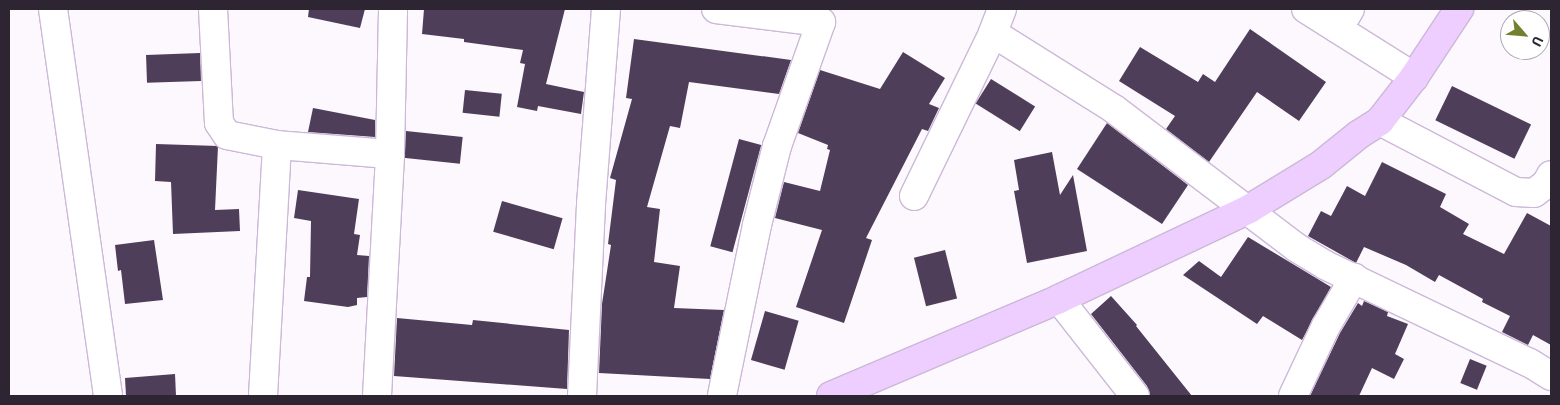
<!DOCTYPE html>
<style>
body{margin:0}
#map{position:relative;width:1560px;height:405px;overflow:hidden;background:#fcf8fe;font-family:Barlow,sans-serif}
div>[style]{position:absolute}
.building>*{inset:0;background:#4f3e59;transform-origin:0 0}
.roads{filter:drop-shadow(1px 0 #ccb8d8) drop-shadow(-1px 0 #ccb8d8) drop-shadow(0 1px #ccb8d8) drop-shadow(0 -1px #ccb8d8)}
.minor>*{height:28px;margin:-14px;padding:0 14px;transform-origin:14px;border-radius:14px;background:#fff}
.major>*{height:28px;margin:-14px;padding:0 14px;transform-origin:14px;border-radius:14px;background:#edcefe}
span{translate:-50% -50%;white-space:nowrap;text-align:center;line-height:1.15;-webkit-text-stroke:5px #fff;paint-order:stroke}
.frame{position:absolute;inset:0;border:10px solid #2d2632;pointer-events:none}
.north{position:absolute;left:1500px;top:10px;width:50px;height:50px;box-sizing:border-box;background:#fff;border:1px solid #aba8ad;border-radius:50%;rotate:117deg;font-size:14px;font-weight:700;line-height:20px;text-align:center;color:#2d2632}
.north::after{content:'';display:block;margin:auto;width:18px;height:22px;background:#71812f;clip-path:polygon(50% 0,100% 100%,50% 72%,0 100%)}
</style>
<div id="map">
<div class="building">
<div style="clip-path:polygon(309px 9px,365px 9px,360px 28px,308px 17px)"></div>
<div style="clip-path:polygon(424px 9px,565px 9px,546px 84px,584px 92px,581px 114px,538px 106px,537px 111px,517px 107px,525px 64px,520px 63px,523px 50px,464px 42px,464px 39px,422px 34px)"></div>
<div style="clip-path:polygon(1250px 29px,1326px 82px,1299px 121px,1257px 92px,1209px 162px,1166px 129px,1175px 116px,1119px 81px,1140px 47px,1198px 82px,1203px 74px,1215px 82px)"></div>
<div style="clip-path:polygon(634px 39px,791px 60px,779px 94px,689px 82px,680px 128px,670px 126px,647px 207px,660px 209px,654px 262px,680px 266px,674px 308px,724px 310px,710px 379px,599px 373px,602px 304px,611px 245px,608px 244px,616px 180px,610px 178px,632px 99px,626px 98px)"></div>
<div style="clip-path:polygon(903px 52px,945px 78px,929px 104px,939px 108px,928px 131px,922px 129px,866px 238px,872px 240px,844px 323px,796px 307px,822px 230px,775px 218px,784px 182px,820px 191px,830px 150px,827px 149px,828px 145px,798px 133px,820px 70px,880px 89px)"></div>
<div style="left:200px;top:53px;width:28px;height:54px;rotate:88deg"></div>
<div style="left:991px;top:79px;width:52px;height:29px;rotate:32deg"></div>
<div style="left:1452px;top:86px;width:88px;height:38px;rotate:26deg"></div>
<div style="left:465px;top:90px;width:37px;height:23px;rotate:6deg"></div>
<div style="clip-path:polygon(313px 108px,375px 120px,375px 137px,308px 132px)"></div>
<div style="clip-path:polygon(1107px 123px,1188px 185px,1162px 224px,1077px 169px)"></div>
<div style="left:406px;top:131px;width:57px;height:27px;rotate:6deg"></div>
<div style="left:739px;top:139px;width:23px;height:111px;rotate:15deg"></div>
<div style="clip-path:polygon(156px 144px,218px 146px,215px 210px,239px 209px,240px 231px,173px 234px,171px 182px,155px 181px)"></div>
<div style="clip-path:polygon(1052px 152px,1060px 195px,1073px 175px,1087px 251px,1027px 263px,1014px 191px,1019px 190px,1014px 160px)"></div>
<div style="clip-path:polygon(1382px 162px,1446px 194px,1440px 207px,1469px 224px,1463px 234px,1504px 254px,1527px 213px,1551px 226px,1551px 345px,1533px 335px,1528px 345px,1502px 332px,1510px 316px,1482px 302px,1483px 299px,1439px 275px,1435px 282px,1406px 265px,1364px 247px,1356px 263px,1308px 236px,1321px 211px,1331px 216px,1347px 186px,1365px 196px)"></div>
<div style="clip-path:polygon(298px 190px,359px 199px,354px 234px,360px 235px,357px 255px,369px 256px,367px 297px,357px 298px,357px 305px,348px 307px,304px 301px,307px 277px,310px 277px,311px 221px,294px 218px)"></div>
<div style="left:502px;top:201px;width:63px;height:32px;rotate:16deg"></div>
<div style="clip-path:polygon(1248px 237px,1331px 287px,1302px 340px,1263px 316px,1257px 324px,1183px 275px,1199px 261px,1221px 277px)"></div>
<div style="clip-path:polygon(154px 240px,163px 300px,125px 304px,121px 270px,118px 271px,115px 245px)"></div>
<div style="left:945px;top:250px;width:50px;height:32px;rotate:76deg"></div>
<div style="clip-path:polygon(1111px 296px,1137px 325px,1136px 326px,1192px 396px,1150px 396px,1147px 386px,1091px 314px)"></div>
<div style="clip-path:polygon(1364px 301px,1388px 312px,1387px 316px,1408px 324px,1395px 354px,1404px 359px,1394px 379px,1372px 368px,1359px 396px,1310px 396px,1340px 333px,1358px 303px,1362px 306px)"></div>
<div style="left:765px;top:311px;width:35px;height:51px;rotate:16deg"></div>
<div style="clip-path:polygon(397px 318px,472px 325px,473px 320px,569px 330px,567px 389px,394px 376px)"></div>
<div style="left:1470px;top:359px;width:18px;height:26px;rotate:22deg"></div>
<div style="clip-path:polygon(175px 374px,176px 396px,126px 396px,125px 378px)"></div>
</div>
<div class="roads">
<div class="minor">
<div style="left:53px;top:9px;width:391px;rotate:81.9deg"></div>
<div style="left:213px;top:9px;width:114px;rotate:87deg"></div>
<div style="left:219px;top:123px;width:14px;rotate:56deg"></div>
<div style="left:227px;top:135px;width:51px;rotate:11.3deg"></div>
<div style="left:277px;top:145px;width:113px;rotate:4.6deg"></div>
<div style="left:716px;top:9px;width:106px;rotate:7.1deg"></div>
<div style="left:821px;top:22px;width:132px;rotate:109.5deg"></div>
<div style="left:777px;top:146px;width:81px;rotate:104.2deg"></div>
<div style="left:757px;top:225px;width:175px;rotate:101.6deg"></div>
<div style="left:1002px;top:9px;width:26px;rotate:111deg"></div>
<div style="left:993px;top:33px;width:143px;rotate:32.1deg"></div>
<div style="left:1114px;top:109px;width:230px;rotate:37.2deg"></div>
<div style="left:1297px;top:248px;width:33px;rotate:31deg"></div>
<div style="left:1325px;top:265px;width:227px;rotate:25.6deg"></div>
<div style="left:1530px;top:363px;width:25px;rotate:32deg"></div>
<div style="left:1306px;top:9px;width:128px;rotate:32.2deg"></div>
<div style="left:1338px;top:29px;width:23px;rotate:-59deg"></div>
<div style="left:1380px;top:121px;width:153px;rotate:27.6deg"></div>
<div style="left:1516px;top:192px;width:18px;rotate:3deg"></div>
<div style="left:1534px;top:193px;width:15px;rotate:-37deg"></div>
<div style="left:1546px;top:184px;width:10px;rotate:-61deg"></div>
<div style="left:914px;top:196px;width:181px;rotate:-64.1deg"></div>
<div style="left:1059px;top:299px;width:123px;rotate:51.9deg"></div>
<div style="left:263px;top:396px;width:251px;rotate:-86.8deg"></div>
<div style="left:377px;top:396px;width:242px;rotate:-86.9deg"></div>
<div style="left:390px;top:154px;width:145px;rotate:-88.8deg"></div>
<div style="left:582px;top:396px;width:192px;rotate:-87.3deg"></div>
<div style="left:591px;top:204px;width:196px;rotate:-85.6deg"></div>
<div style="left:1293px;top:396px;width:77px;rotate:-64.8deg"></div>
<div style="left:1326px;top:326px;width:56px;rotate:-59.7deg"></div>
</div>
<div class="major">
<div style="left:831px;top:396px;width:248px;rotate:-23deg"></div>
<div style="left:1059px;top:299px;width:210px;rotate:-25.3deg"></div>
<div style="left:1249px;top:209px;width:84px;rotate:-31.4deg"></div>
<div style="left:1321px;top:165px;width:48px;rotate:-39deg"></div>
<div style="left:1358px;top:135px;width:26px;rotate:-32deg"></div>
<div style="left:1380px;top:121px;width:56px;rotate:-52.3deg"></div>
<div style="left:1414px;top:77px;width:82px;rotate:-56.5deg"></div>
</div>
</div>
<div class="frame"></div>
<div class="north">U</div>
</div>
